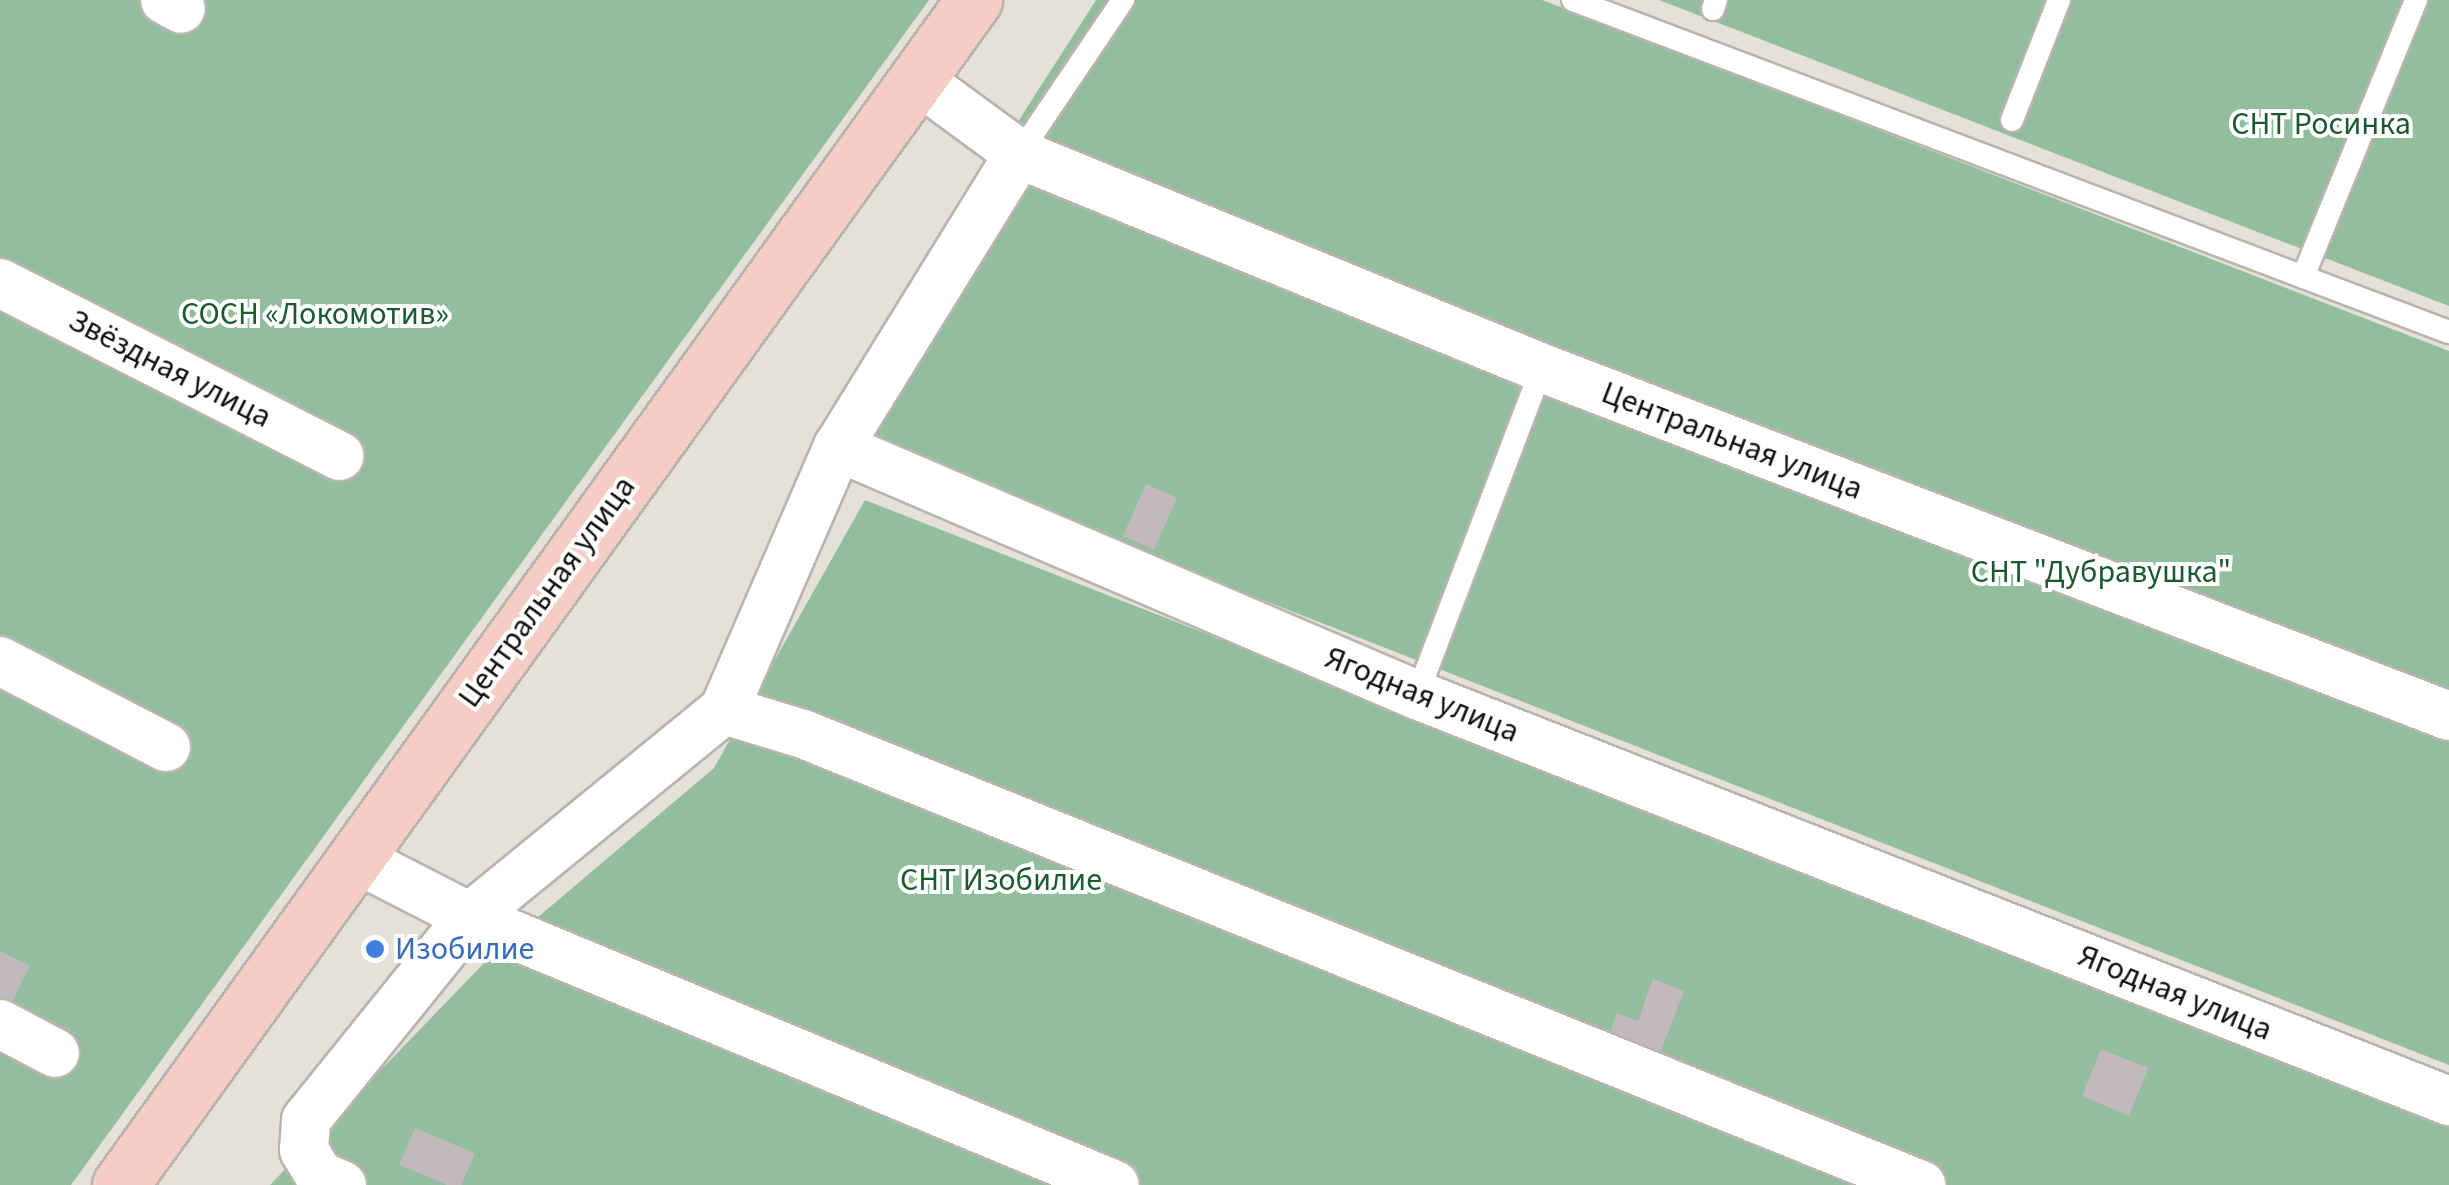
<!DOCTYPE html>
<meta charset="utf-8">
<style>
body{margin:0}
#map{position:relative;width:2449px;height:1185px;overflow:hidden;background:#e5e0d9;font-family:"Source Sans 3",sans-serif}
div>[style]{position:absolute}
.green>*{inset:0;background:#93be9d}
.building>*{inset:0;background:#c1b9bd;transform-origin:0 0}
.roads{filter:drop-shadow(2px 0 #b9b4ae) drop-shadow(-2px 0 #b9b4ae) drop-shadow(0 2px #b9b4ae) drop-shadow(0 -2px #b9b4ae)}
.lane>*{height:22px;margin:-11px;padding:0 11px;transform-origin:11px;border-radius:11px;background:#fff}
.street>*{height:48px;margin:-24px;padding:0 24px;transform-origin:24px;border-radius:24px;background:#fff}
.secondary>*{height:55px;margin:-27.5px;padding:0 27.5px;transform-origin:27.5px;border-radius:27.5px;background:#f5cdc4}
.dots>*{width:28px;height:28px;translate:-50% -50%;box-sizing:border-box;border:5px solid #fff;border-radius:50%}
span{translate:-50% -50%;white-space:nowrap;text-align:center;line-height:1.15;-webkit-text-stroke:8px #fff;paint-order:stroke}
.park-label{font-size:32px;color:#1b5931}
.street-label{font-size:32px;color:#100f0c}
.shop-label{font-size:32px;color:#366cbe}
.left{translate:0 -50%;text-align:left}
</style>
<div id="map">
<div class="green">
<div style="clip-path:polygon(0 0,929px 0,71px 1185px,0 1185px)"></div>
<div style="clip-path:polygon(1096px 0,1542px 0,2449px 351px,2449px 1065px,822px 427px)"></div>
<div style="clip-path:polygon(1659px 0,2449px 0,2449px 306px)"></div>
<div style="clip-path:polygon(865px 500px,2449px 1121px,2449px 1185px,270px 1185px,485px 962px,714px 768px)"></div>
</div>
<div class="building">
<div style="left:1146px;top:484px;width:34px;height:57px;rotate:24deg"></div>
<div style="clip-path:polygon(0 951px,30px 966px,8px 1010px,0 1006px)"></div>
<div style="clip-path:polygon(1653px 979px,1684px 991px,1655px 1066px,1605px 1046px,1617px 1013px,1638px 1021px)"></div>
<div style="left:2101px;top:1049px;width:51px;height:51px;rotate:22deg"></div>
<div style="left:415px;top:1128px;width:65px;height:40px;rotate:23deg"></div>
</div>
<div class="roads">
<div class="lane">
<div style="left:1573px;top:0;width:937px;rotate:20.76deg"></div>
<div style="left:1713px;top:9px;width:9px;rotate:-72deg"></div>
<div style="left:2012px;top:120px;width:129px;rotate:-68.6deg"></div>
<div style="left:1019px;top:154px;width:186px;rotate:-56deg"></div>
<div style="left:2303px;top:277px;width:299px;rotate:-67.8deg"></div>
<div style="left:1417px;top:695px;width:350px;rotate:-69.1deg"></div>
</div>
<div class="street">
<div style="left:165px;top:0;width:18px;rotate:29deg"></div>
<div style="left:917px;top:79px;width:127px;rotate:36.3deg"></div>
<div style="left:1019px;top:154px;width:344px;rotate:121.7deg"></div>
<div style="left:838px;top:447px;width:630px;rotate:23.19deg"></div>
<div style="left:1417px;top:695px;width:1109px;rotate:21.48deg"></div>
<div style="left:1019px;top:154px;width:565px;rotate:22.25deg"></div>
<div style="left:1542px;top:368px;width:971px;rotate:20.99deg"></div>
<div style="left:0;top:283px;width:381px;rotate:27deg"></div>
<div style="left:0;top:661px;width:187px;rotate:27.4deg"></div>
<div style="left:724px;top:710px;width:287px;rotate:-66.6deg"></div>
<div style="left:355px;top:858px;width:129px;rotate:27.2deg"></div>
<div style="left:470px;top:917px;width:698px;rotate:22.56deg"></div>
<div style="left:0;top:1024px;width:62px;rotate:27.8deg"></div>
<div style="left:342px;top:1185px;width:25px;rotate:-157deg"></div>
<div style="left:319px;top:1175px;width:29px;rotate:-121deg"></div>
<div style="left:304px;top:1150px;width:30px;rotate:-86deg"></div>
<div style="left:306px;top:1120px;width:261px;rotate:-51.1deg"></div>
<div style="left:470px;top:917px;width:328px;rotate:-39.2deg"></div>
<div style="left:724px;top:710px;width:83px;rotate:16.9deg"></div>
<div style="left:803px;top:734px;width:1206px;rotate:21.97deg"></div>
</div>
<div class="secondary">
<div style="left:120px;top:1185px;width:1461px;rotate:-54.22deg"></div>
</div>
</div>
<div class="dots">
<div style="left:375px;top:949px;background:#3f7fe0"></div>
</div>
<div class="park-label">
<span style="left:2321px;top:124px">СНТ Росинка</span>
<span style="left:315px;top:314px">СОСН «Локомотив»</span>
<span style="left:2101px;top:572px">СНТ "Дубравушка"</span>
<span style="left:1001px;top:880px">СНТ Изобилие</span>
</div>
<div class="street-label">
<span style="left:170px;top:369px;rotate:27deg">Звёздная улица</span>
<span style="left:1732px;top:441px;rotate:21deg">Центральная улица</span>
<span style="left:547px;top:592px;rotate:-54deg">Центральная улица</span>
<span style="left:1422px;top:695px;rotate:22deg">Ягодная улица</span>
<span style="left:2175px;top:993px;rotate:22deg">Ягодная улица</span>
</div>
<div class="shop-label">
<span class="left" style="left:395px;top:949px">Изобилие</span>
</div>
</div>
